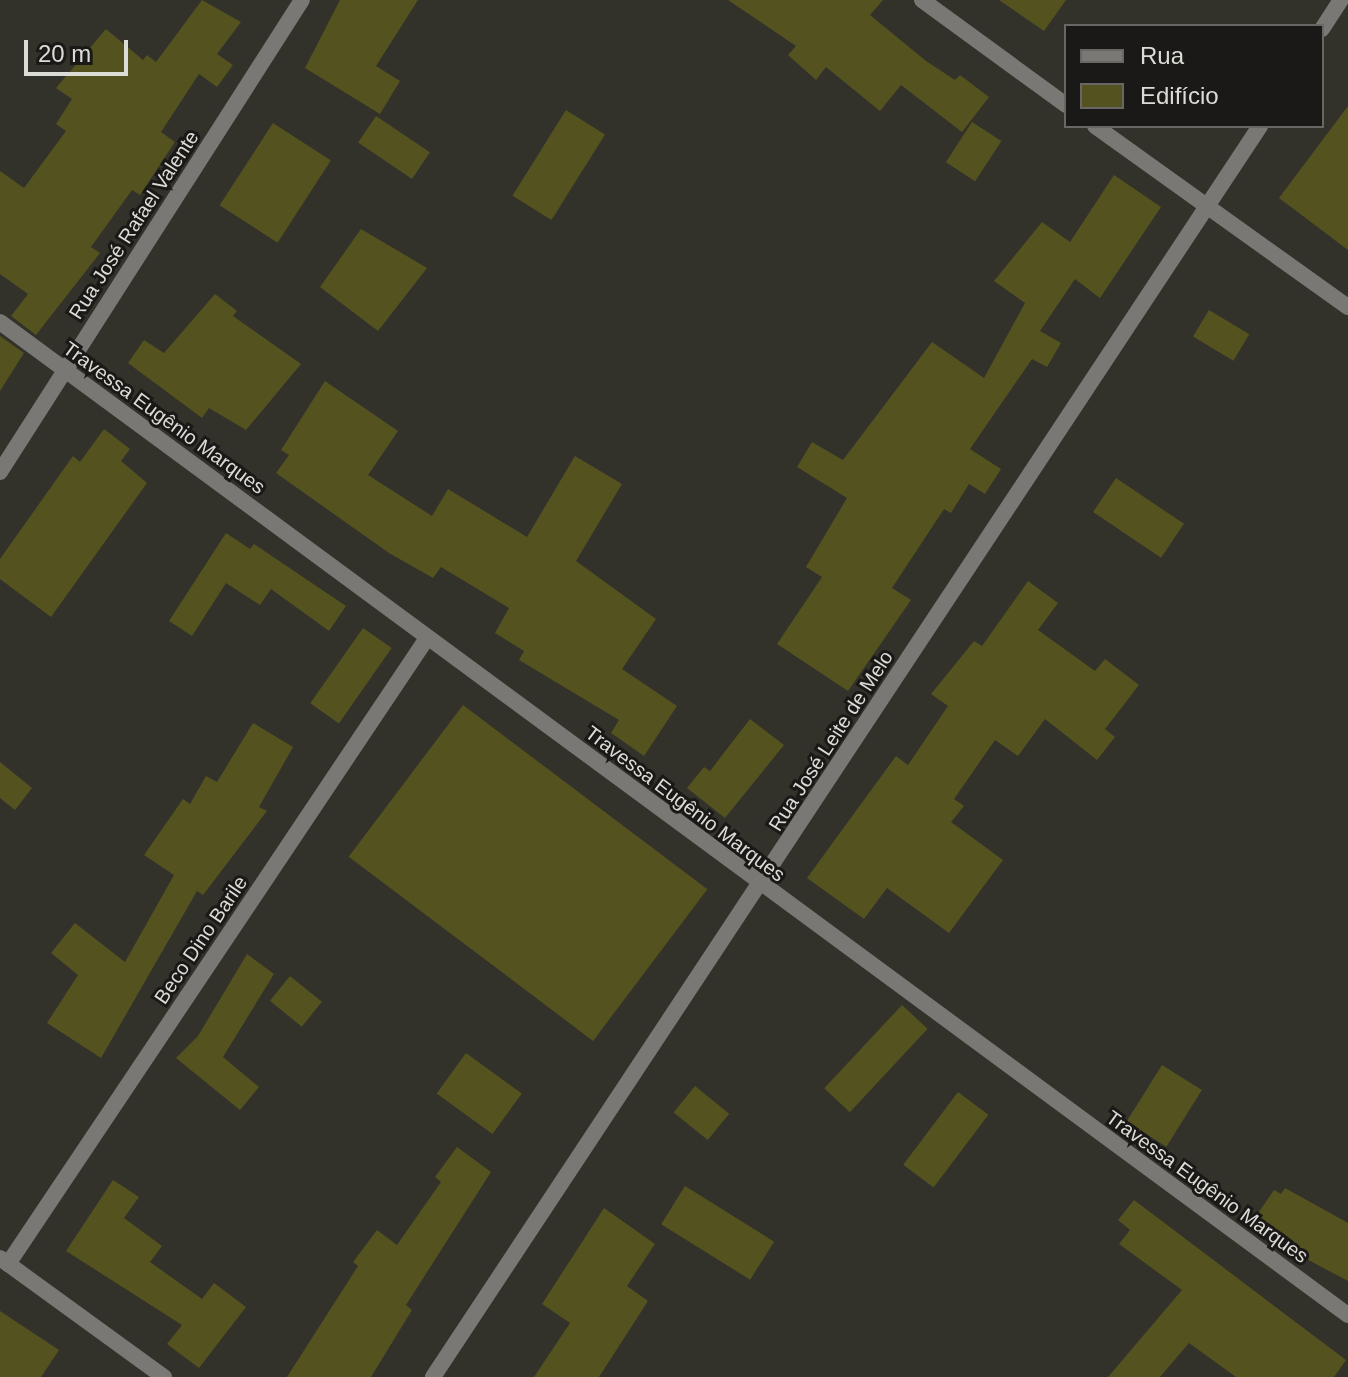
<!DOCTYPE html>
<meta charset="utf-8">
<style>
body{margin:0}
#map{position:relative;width:1348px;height:1377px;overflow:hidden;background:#32322b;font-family:Arial,sans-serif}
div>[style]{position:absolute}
.building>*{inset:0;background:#54521f;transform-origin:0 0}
.minor>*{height:16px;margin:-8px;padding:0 8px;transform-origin:8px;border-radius:8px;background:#797875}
span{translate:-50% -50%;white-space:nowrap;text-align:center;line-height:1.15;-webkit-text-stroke:6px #1a1917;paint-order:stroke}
.street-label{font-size:20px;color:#dcdcd7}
.legend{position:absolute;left:1064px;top:24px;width:260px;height:104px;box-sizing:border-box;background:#1a1917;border:2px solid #686764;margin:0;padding:10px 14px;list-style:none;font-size:24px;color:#dcdcd7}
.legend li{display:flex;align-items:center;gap:16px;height:40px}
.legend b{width:40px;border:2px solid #686764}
.scale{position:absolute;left:24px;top:40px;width:104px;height:36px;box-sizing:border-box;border:4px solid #dcdcd7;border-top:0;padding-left:10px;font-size:24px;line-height:28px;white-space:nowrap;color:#dcdcd7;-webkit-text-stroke:6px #1a1917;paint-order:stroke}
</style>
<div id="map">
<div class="building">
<div style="clip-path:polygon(202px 0,241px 22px,217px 54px,233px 65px,217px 87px,199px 74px,161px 132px,175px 142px,140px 195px,132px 190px,91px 247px,100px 253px,36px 335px,11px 316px,28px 294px,0 274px,0 171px,24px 188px,66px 131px,56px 124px,72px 99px,56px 88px,106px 29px,143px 60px,147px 55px,156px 62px)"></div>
<div style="clip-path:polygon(340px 0,418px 0,376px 66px,400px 81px,380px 114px,305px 68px)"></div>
<div style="clip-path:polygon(728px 0,883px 0,870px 15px,926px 61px,955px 80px,960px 75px,989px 97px,962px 132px,901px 85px,880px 111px,826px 67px,816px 80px,788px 55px,796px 46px)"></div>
<div style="clip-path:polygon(999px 0,1066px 0,1044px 31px)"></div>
<div style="clip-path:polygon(1348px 106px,1348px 250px,1279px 198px)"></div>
<div style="left:566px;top:110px;width:46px;height:101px;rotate:32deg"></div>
<div style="left:376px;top:116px;width:65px;height:32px;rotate:34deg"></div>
<div style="left:972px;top:122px;width:35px;height:48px;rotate:33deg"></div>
<div style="left:273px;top:123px;width:69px;height:98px;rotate:33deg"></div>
<div style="clip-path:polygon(1114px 175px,1161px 207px,1100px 298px,1075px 279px,1040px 331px,1061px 343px,1047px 367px,1032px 359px,970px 449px,1001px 469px,985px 494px,969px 484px,951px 513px,944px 509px,892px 588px,911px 600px,848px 691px,777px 644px,822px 577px,806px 567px,847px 498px,797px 467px,812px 442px,843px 460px,932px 342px,984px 378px,1025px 303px,994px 281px,1042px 222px,1070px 242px)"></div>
<div style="clip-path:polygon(361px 229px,427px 268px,378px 331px,320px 287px)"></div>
<div style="clip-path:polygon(215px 294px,237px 311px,233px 316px,301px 364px,246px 430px,209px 408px,202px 418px,128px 363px,144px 340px,164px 353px)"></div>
<div style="left:1209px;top:310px;width:47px;height:31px;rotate:31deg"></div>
<div style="clip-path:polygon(0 336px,24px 353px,0 391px)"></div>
<div style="clip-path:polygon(325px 381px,398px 431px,368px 475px,432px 516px,448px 489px,527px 537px,575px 456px,622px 484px,576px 561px,656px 619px,622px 669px,677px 706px,644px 756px,611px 733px,619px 720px,519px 660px,524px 651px,495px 633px,509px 608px,441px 567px,433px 578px,389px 553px,276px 473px,289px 455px,281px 450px)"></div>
<div style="clip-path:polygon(104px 429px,130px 449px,121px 461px,147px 483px,51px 617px,0 579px,0 559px,73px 456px,80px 462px)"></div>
<div style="left:1116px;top:478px;width:82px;height:41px;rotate:34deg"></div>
<div style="clip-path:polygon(226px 533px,250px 549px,254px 544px,346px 606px,329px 631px,271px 589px,260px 605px,226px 583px,192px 636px,169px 621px)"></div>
<div style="clip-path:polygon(1028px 581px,1058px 603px,1038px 630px,1095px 671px,1105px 659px,1139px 685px,1105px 729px,1115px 737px,1097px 760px,1045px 719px,1018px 756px,995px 740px,954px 799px,964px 806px,951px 822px,1003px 860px,949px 933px,887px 888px,864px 919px,807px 878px,896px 756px,908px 765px,948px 706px,931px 694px,974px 641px,982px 646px)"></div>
<div style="left:363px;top:628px;width:35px;height:92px;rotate:35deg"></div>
<div style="left:463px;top:705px;width:306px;height:190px;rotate:37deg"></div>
<div style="clip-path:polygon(750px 719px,784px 745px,725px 818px,687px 788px,704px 767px,710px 771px)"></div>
<div style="clip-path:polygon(253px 723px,293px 747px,259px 807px,267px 811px,203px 895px,197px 891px,101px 1058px,47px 1023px,78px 975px,51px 953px,75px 923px,125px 962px,174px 875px,144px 855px,183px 799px,190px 804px,206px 776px,217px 782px)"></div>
<div style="clip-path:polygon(0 762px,32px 788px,15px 810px,0 798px)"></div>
<div style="clip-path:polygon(247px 954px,274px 974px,223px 1057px,259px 1087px,240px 1110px,176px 1058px,198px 1036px)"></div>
<div style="left:290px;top:976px;width:41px;height:32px;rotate:39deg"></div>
<div style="left:902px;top:1005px;width:35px;height:114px;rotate:43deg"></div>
<div style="left:466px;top:1053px;width:69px;height:50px;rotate:36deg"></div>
<div style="left:1162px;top:1065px;width:47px;height:67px;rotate:32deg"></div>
<div style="left:695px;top:1086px;width:44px;height:34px;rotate:39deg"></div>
<div style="left:958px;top:1092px;width:38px;height:91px;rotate:37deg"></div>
<div style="clip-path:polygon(457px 1147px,491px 1172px,406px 1305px,412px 1310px,371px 1377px,287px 1377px,358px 1266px,353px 1262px,377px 1230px,397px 1245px,441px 1182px,435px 1177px)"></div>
<div style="clip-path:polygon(113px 1180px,139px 1197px,124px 1218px,162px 1246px,150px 1262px,202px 1299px,214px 1283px,246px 1307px,199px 1368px,167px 1344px,182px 1325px,66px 1251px)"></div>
<div style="left:685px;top:1186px;width:105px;height:45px;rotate:32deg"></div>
<div style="clip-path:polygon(1285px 1188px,1348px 1223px,1348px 1281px,1299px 1255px,1254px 1219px,1274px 1190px,1281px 1194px)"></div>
<div style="clip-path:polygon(1134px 1200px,1346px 1360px,1334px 1377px,1236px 1377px,1189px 1343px,1160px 1377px,1108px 1377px,1182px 1290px,1119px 1244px,1130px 1230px,1118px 1220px)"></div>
<div style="clip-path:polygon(604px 1208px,655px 1244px,627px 1286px,648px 1301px,599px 1377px,534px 1377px,570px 1323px,542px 1304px)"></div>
<div style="clip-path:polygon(0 1311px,59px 1350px,41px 1377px,0 1377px)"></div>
</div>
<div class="minor">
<div style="left:922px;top:0;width:178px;rotate:36.1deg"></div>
<div style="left:1322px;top:29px;width:35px;rotate:-57deg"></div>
<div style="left:1095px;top:126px;width:311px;rotate:35.6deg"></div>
<div style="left:0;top:322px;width:1674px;rotate:36.38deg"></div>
<div style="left:0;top:472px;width:560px;rotate:-57.39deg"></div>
<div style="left:0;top:1258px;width:203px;rotate:36deg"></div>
<div style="left:8px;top:1264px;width:753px;rotate:-56.2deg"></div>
<div style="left:433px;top:1377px;width:1500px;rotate:-56.53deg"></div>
</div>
<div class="street-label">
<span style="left:134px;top:225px;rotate:-57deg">Rua José Rafael Valente</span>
<span style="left:164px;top:418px;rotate:36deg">Travessa Eugênio Marques</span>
<span style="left:831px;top:741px;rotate:-57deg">Rua José Leite de Melo</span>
<span style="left:685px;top:804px;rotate:37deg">Travessa Eugênio Marques</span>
<span style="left:201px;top:940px;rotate:-56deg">Beco Dino Barile</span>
<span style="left:1207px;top:1187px;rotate:36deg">Travessa Eugênio Marques</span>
</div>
<ul class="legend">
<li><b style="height:10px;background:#797875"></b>Rua</li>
<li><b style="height:22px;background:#54521f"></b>Edifício</li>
</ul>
<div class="scale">20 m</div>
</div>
